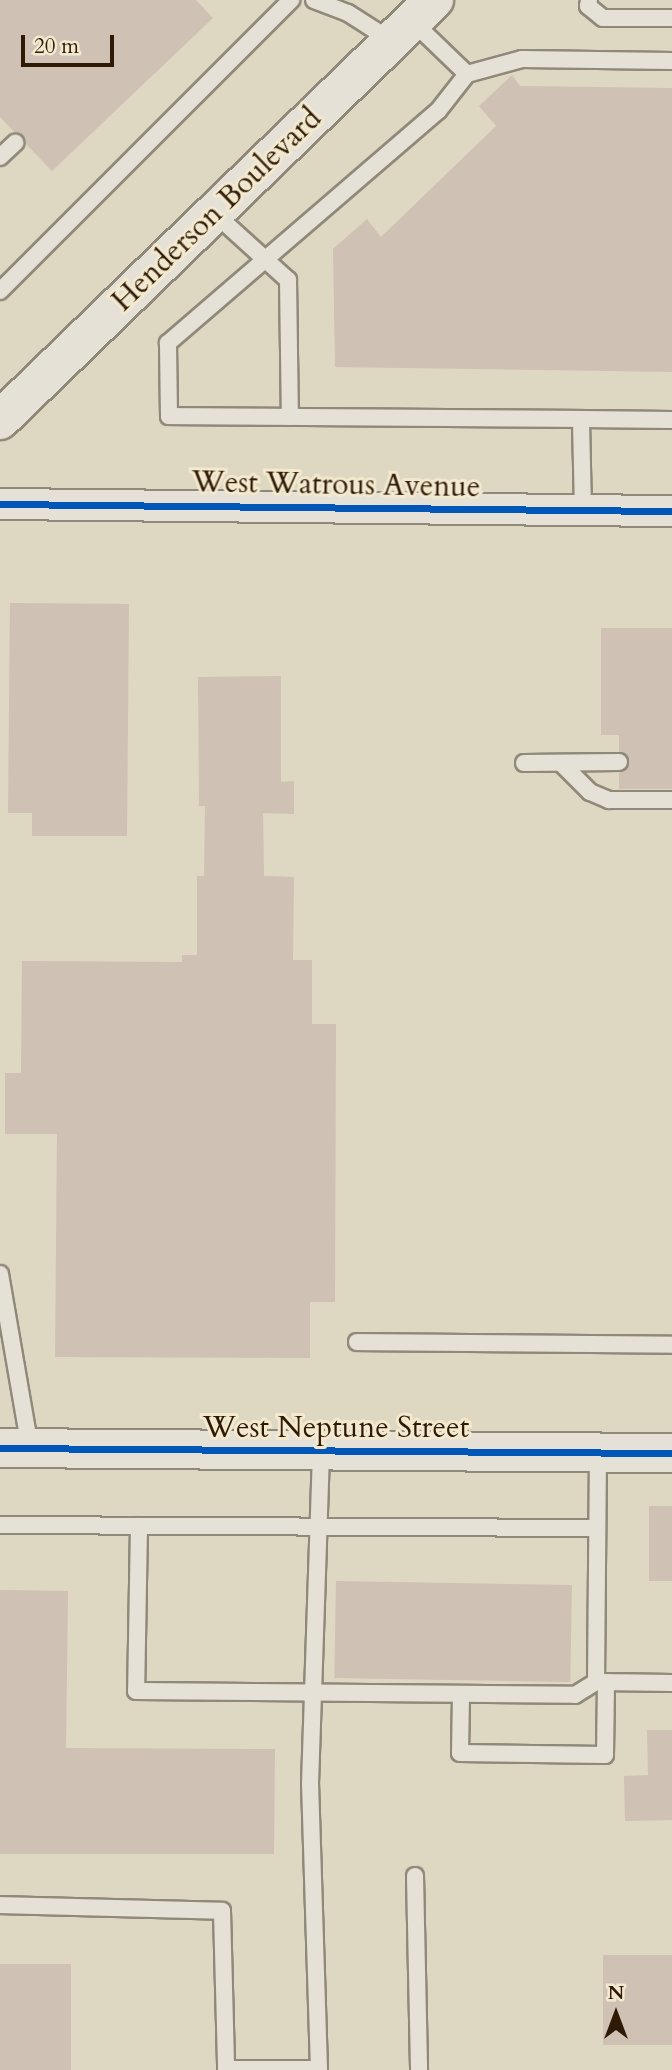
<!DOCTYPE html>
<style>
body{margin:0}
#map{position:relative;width:672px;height:2070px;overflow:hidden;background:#ded7c2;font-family:Cardo,serif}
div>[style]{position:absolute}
.building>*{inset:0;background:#cfc1b4;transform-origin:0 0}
.roads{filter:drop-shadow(2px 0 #90897a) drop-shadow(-2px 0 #90897a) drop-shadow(0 2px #90897a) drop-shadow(0 -2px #90897a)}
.lane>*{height:16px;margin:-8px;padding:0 8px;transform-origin:8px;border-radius:8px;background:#e6e1d6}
.street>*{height:30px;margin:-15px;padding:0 15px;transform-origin:15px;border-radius:15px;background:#e6e1d6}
.secondary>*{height:38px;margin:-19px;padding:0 19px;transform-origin:19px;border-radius:19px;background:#e6e1d6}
.cycleway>*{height:7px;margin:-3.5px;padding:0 3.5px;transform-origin:3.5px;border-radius:3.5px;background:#0057b8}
span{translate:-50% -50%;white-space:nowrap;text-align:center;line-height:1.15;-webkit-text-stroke:6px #f2e9cf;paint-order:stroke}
.street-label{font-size:30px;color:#2f1a06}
.north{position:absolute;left:581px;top:1979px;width:70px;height:70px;-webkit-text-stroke:5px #f2e9cf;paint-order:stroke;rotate:0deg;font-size:19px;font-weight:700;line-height:28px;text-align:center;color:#2f1a06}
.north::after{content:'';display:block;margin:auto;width:24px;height:32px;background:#2f1a06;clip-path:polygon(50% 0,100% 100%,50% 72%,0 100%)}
.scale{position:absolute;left:21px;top:35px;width:93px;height:32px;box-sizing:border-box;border:4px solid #2f1a06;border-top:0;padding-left:9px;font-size:21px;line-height:24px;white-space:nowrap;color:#2f1a06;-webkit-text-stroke:5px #f2e9cf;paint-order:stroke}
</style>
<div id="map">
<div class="building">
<div style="clip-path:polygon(0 0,196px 0,213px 18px,52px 171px,0 117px)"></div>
<div style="clip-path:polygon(512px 75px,520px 86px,672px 88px,672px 372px,335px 367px,333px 249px,367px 219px,381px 237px,496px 126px,479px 106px)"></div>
<div style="clip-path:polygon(10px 603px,129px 604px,127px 836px,32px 836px,32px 813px,8px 813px)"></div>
<div style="clip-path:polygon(601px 628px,672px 628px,672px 789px,619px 789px,619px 773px,629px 761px,619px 752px,619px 735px,601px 735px)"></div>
<div style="clip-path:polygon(281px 676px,281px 782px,294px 781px,294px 814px,263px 813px,264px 876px,294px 877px,293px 960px,312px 960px,312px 1024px,336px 1024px,335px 1302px,310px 1302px,310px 1358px,55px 1357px,57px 1134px,5px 1134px,5px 1073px,21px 1073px,22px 961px,182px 962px,182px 955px,197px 955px,197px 876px,204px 876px,205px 806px,199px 806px,198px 677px)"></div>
<div style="left:649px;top:1506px;width:23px;height:75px"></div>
<div style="left:336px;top:1581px;width:236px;height:97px;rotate:1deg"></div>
<div style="clip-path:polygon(0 1590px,68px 1591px,66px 1748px,275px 1749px,274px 1854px,0 1854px)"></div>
<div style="clip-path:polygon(647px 1730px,672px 1730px,672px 1820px,625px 1821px,624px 1776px,648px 1775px)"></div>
<div style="left:672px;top:1955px;width:90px;height:69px;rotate:90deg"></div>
<div style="left:0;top:1964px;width:71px;height:106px"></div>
</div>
<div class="roads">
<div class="lane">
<div style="left:314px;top:0;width:36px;rotate:21deg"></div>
<div style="left:348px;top:13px;width:52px;rotate:32.5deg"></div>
<div style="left:589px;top:0;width:6px;rotate:99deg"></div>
<div style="left:588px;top:6px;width:19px;rotate:39deg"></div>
<div style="left:603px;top:18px;width:69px"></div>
<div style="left:412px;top:21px;width:76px;rotate:43.9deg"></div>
<div style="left:0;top:157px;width:21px;rotate:-43deg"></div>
<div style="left:213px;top:212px;width:101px;rotate:42.2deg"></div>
<div style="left:288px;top:280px;width:137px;rotate:89.2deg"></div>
<div style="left:0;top:291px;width:412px;rotate:-45deg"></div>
<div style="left:581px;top:419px;width:412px;rotate:-179.6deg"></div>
<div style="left:169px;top:416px;width:73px;rotate:-90.8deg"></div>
<div style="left:168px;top:343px;width:356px;rotate:-40.7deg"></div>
<div style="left:438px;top:111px;width:47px;rotate:-51.9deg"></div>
<div style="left:467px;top:74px;width:57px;rotate:-15.3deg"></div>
<div style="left:522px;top:59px;width:150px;rotate:0.8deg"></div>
<div style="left:583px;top:510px;width:91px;rotate:-91.3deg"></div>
<div style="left:581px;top:419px;width:91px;rotate:0.6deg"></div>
<div style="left:524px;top:763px;width:95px;rotate:-0.6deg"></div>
<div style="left:561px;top:763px;width:41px;rotate:45deg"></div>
<div style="left:590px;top:792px;width:21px;rotate:23deg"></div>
<div style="left:609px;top:800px;width:63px"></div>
<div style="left:0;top:1274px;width:177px;rotate:80.2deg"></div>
<div style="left:357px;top:1342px;width:315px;rotate:0.5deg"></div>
<div style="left:0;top:1525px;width:597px;rotate:0.29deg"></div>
<div style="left:139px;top:1526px;width:165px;rotate:91deg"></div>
<div style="left:136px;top:1691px;width:439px;rotate:0.5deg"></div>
<div style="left:575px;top:1695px;width:25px;rotate:-32deg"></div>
<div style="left:596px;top:1682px;width:76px;rotate:0.8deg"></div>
<div style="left:596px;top:1682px;width:229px;rotate:-89.5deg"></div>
<div style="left:461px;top:1696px;width:57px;rotate:91deg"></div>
<div style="left:460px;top:1753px;width:145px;rotate:0.8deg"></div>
<div style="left:605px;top:1755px;width:73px;rotate:-89.2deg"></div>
<div style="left:415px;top:1876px;width:194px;rotate:88.8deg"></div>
<div style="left:0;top:1905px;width:222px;rotate:1.5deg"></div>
<div style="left:222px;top:1911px;width:158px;rotate:88.5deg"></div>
<div style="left:226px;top:2069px;width:93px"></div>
<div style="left:319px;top:2069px;width:285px;rotate:-91.8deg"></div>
<div style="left:310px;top:1784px;width:334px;rotate:-88.1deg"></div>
</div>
<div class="street">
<div style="left:0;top:504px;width:672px;rotate:0.6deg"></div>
</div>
<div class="secondary">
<div style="left:0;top:420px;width:604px;rotate:-44.06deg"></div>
<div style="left:0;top:1448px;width:672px;rotate:0.43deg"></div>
</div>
</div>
<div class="cycleway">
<div style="left:0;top:504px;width:672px;rotate:0.6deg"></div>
<div style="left:0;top:1448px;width:672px;rotate:0.43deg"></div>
</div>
<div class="street-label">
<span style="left:217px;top:210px;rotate:-44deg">Henderson Boulevard</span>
<span style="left:336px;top:485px;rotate:1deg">West Watrous Avenue</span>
<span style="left:336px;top:1428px">West Neptune Street</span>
</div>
<div class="north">N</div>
<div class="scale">20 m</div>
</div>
